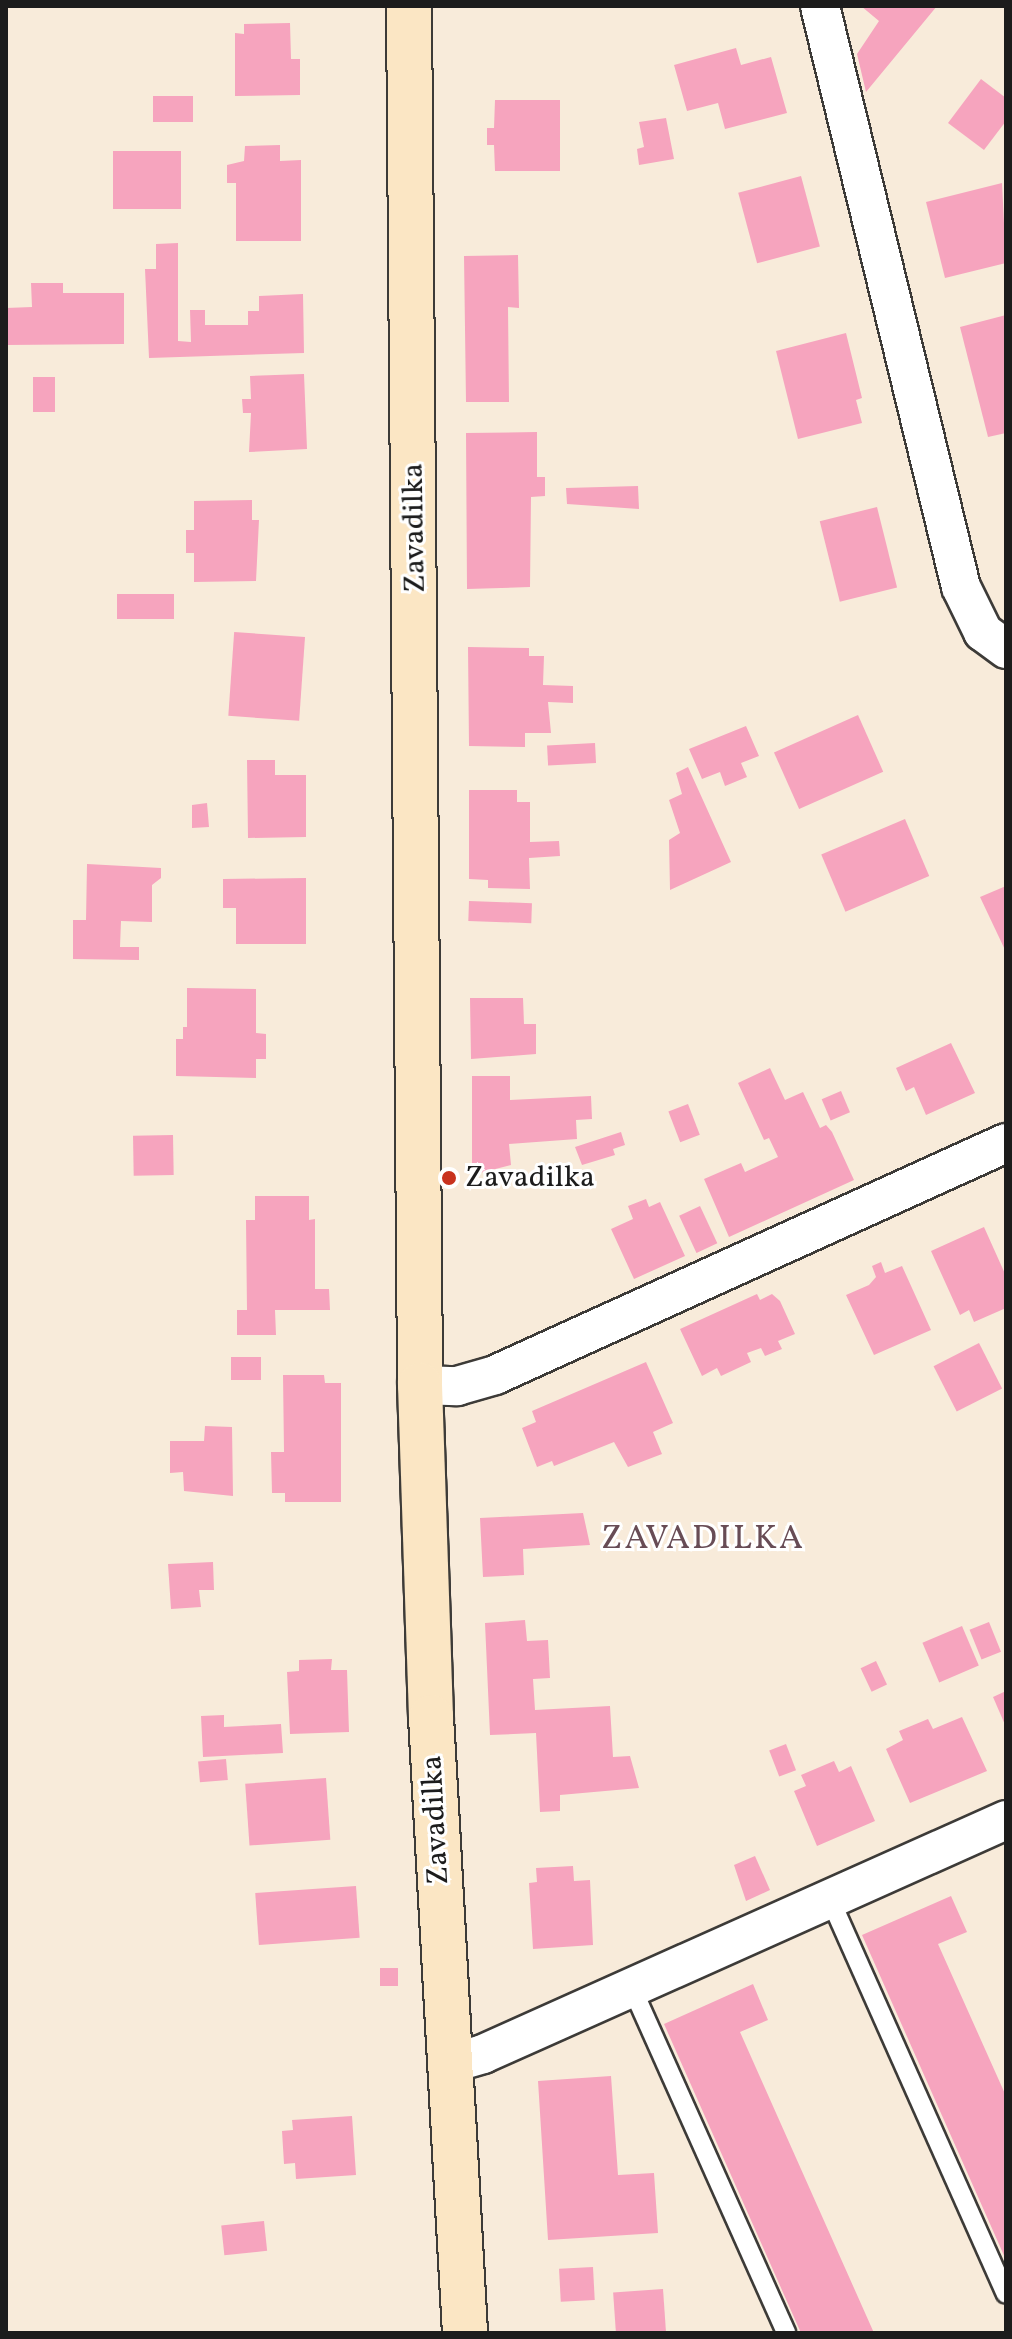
<!DOCTYPE html>
<style>
body{margin:0}
#map{position:relative;width:1012px;height:2339px;overflow:hidden;background:#f8ebda;font-family:Vollkorn,serif}
div>[style]{position:absolute}
.building>*{inset:0;background:#f6a4be;transform-origin:0 0}
.roads{filter:drop-shadow(2px 0 #3d3b38) drop-shadow(-2px 0 #3d3b38) drop-shadow(0 2px #3d3b38) drop-shadow(0 -2px #3d3b38)}
.lane>*{height:18px;margin:-9px;padding:0 9px;transform-origin:9px;border-radius:9px;background:#fff}
.street>*{height:38px;margin:-19px;padding:0 19px;transform-origin:19px;border-radius:19px;background:#fff}
.secondary>*{height:44px;margin:-22px;padding:0 22px;transform-origin:22px;border-radius:22px;background:#fbe6c4}
.dots>*{width:22px;height:22px;translate:-50% -50%;box-sizing:border-box;border:4px solid #fff;border-radius:50%}
span{translate:-50% -50%;white-space:nowrap;text-align:center;line-height:1.15;-webkit-text-stroke:6px #fff;paint-order:stroke}
.street-label{font-size:30px;color:#1c1c1c}
.poi-label{font-size:30px;color:#1c1c1c}
.left{translate:0 -50%;text-align:left}
.quarter-label{font-size:34px;color:#684c55;letter-spacing:2px}
.frame{position:absolute;inset:0;border:8px solid #1c1c1c;pointer-events:none}
</style>
<div id="map">
<div class="building">
<div style="clip-path:polygon(861px 6px,937px 6px,866px 92px,857px 54px,879px 21px)"></div>
<div style="clip-path:polygon(290px 23px,291px 59px,300px 59px,300px 95px,235px 96px,235px 33px,244px 34px,244px 24px)"></div>
<div style="clip-path:polygon(736px 48px,741px 65px,771px 57px,787px 113px,725px 129px,718px 103px,687px 111px,674px 65px)"></div>
<div style="clip-path:polygon(981px 79px,1006px 98px,1006px 121px,984px 150px,948px 123px)"></div>
<div style="left:193px;top:96px;width:26px;height:40px;rotate:90deg"></div>
<div style="clip-path:polygon(495px 100px,560px 100px,560px 171px,495px 171px,494px 145px,487px 145px,487px 128px,494px 128px)"></div>
<div style="clip-path:polygon(666px 118px,674px 159px,639px 165px,637px 149px,644px 147px,639px 122px)"></div>
<div style="clip-path:polygon(280px 145px,280px 161px,301px 160px,301px 241px,236px 241px,236px 183px,227px 183px,227px 165px,244px 161px,245px 146px)"></div>
<div style="left:113px;top:151px;width:68px;height:58px"></div>
<div style="left:801px;top:176px;width:73px;height:65px;rotate:75deg"></div>
<div style="clip-path:polygon(1002px 183px,1006px 263px,945px 278px,926px 202px)"></div>
<div style="clip-path:polygon(178px 243px,178px 341px,191px 342px,190px 310px,205px 310px,205px 325px,248px 325px,248px 311px,259px 311px,259px 296px,303px 294px,304px 353px,149px 358px,145px 269px,156px 269px,156px 244px)"></div>
<div style="clip-path:polygon(518px 255px,519px 308px,508px 307px,509px 402px,466px 402px,464px 256px)"></div>
<div style="clip-path:polygon(31px 283px,63px 283px,63px 293px,124px 293px,124px 344px,6px 345px,6px 308px,32px 307px)"></div>
<div style="clip-path:polygon(1006px 315px,1006px 433px,988px 437px,960px 327px)"></div>
<div style="clip-path:polygon(846px 333px,862px 398px,856px 400px,862px 423px,798px 439px,776px 351px)"></div>
<div style="clip-path:polygon(304px 374px,307px 449px,249px 452px,251px 413px,243px 413px,242px 399px,251px 399px,250px 376px)"></div>
<div style="left:33px;top:377px;width:22px;height:35px"></div>
<div style="clip-path:polygon(537px 432px,537px 477px,545px 477px,545px 496px,531px 497px,530px 587px,467px 589px,466px 433px)"></div>
<div style="clip-path:polygon(638px 486px,639px 509px,567px 504px,566px 488px)"></div>
<div style="clip-path:polygon(252px 500px,252px 520px,259px 520px,256px 581px,194px 582px,194px 553px,186px 553px,186px 530px,194px 530px,194px 501px)"></div>
<div style="left:877px;top:507px;width:83px;height:59px;rotate:76deg"></div>
<div style="left:174px;top:594px;width:25px;height:57px;rotate:90deg"></div>
<div style="left:305px;top:637px;width:84px;height:71px;rotate:94deg"></div>
<div style="clip-path:polygon(468px 647px,529px 648px,529px 656px,544px 656px,543px 685px,573px 686px,573px 703px,548px 702px,551px 733px,525px 733px,525px 747px,469px 746px)"></div>
<div style="left:858px;top:715px;width:62px;height:92px;rotate:66deg"></div>
<div style="clip-path:polygon(746px 726px,759px 756px,741px 763px,747px 777px,725px 786px,720px 772px,702px 779px,689px 749px)"></div>
<div style="left:595px;top:743px;width:20px;height:48px;rotate:87deg"></div>
<div style="clip-path:polygon(247px 760px,275px 760px,275px 775px,306px 775px,306px 837px,248px 838px)"></div>
<div style="clip-path:polygon(688px 767px,731px 862px,670px 890px,669px 840px,680px 833px,669px 800px,682px 794px,676px 773px)"></div>
<div style="clip-path:polygon(469px 790px,517px 790px,517px 802px,530px 802px,530px 842px,559px 841px,560px 856px,529px 858px,530px 889px,488px 888px,488px 880px,469px 879px)"></div>
<div style="clip-path:polygon(207px 803px,209px 827px,192px 828px,192px 805px)"></div>
<div style="left:905px;top:819px;width:62px;height:91px;rotate:67deg"></div>
<div style="clip-path:polygon(87px 864px,161px 868px,161px 878px,152px 885px,152px 922px,121px 921px,120px 947px,139px 947px,139px 960px,73px 959px,73px 920px,86px 920px)"></div>
<div style="clip-path:polygon(306px 878px,306px 944px,236px 944px,236px 908px,223px 908px,223px 879px)"></div>
<div style="clip-path:polygon(1006px 886px,1006px 952px,980px 897px)"></div>
<div style="left:469px;top:901px;width:63px;height:20px;rotate:2deg"></div>
<div style="clip-path:polygon(187px 988px,256px 989px,256px 1033px,266px 1034px,266px 1059px,256px 1059px,256px 1078px,176px 1076px,176px 1039px,183px 1039px,183px 1027px,187px 1027px)"></div>
<div style="clip-path:polygon(470px 998px,523px 998px,524px 1024px,536px 1024px,536px 1054px,471px 1059px)"></div>
<div style="clip-path:polygon(951px 1043px,975px 1093px,926px 1115px,914px 1087px,906px 1091px,896px 1068px)"></div>
<div style="clip-path:polygon(770px 1068px,785px 1100px,803px 1092px,820px 1128px,826px 1125px,832px 1132px,854px 1180px,729px 1237px,704px 1179px,741px 1163px,745px 1172px,778px 1157px,769px 1138px,764px 1140px,738px 1083px)"></div>
<div style="clip-path:polygon(472px 1076px,510px 1076px,510px 1100px,591px 1096px,592px 1119px,576px 1120px,577px 1139px,509px 1144px,511px 1165px,472px 1175px)"></div>
<div style="left:841px;top:1091px;width:23px;height:21px;rotate:67deg"></div>
<div style="left:688px;top:1104px;width:33px;height:21px;rotate:69deg"></div>
<div style="clip-path:polygon(621px 1132px,625px 1145px,613px 1149px,615px 1155px,582px 1165px,575px 1147px)"></div>
<div style="left:173px;top:1135px;width:40px;height:40px;rotate:89deg"></div>
<div style="clip-path:polygon(255px 1196px,309px 1196px,309px 1220px,315px 1219px,315px 1289px,329px 1289px,330px 1310px,275px 1310px,276px 1335px,237px 1335px,237px 1310px,247px 1310px,246px 1220px,255px 1220px)"></div>
<div style="clip-path:polygon(646px 1199px,649px 1207px,660px 1202px,685px 1256px,634px 1279px,611px 1229px,633px 1219px,628px 1206px)"></div>
<div style="left:700px;top:1206px;width:41px;height:23px;rotate:65deg"></div>
<div style="clip-path:polygon(984px 1227px,1006px 1276px,1006px 1308px,974px 1322px,969px 1310px,960px 1315px,931px 1251px)"></div>
<div style="clip-path:polygon(881px 1262px,885px 1273px,902px 1266px,931px 1330px,874px 1355px,846px 1295px,869px 1285px,876px 1277px,872px 1266px)"></div>
<div style="clip-path:polygon(757px 1294px,760px 1300px,772px 1294px,780px 1301px,795px 1334px,778px 1341px,782px 1349px,765px 1356px,761px 1348px,747px 1353px,751px 1362px,721px 1376px,717px 1368px,702px 1376px,680px 1329px)"></div>
<div style="left:979px;top:1343px;width:51px;height:51px;rotate:63deg"></div>
<div style="left:261px;top:1357px;width:23px;height:30px;rotate:90deg"></div>
<div style="clip-path:polygon(646px 1362px,673px 1423px,653px 1432px,662px 1454px,628px 1467px,614px 1442px,554px 1466px,552px 1461px,537px 1467px,522px 1428px,536px 1422px,532px 1411px)"></div>
<div style="clip-path:polygon(283px 1375px,324px 1375px,325px 1383px,341px 1383px,341px 1502px,285px 1502px,285px 1493px,272px 1493px,271px 1452px,284px 1452px)"></div>
<div style="clip-path:polygon(205px 1426px,232px 1427px,233px 1496px,184px 1491px,183px 1472px,170px 1473px,170px 1441px,204px 1441px)"></div>
<div style="clip-path:polygon(583px 1513px,590px 1545px,523px 1549px,524px 1575px,483px 1577px,480px 1518px)"></div>
<div style="clip-path:polygon(213px 1562px,214px 1590px,199px 1590px,201px 1607px,171px 1609px,168px 1564px)"></div>
<div style="clip-path:polygon(525px 1620px,527px 1641px,548px 1640px,550px 1678px,533px 1679px,535px 1710px,610px 1706px,613px 1757px,630px 1756px,639px 1788px,560px 1795px,560px 1811px,540px 1812px,536px 1733px,490px 1735px,485px 1623px)"></div>
<div style="left:989px;top:1622px;width:32px;height:21px;rotate:68deg"></div>
<div style="left:962px;top:1626px;width:43px;height:43px;rotate:67deg"></div>
<div style="clip-path:polygon(332px 1659px,331px 1670px,347px 1670px,349px 1732px,290px 1734px,287px 1672px,299px 1671px,299px 1660px)"></div>
<div style="left:876px;top:1661px;width:26px;height:17px;rotate:65deg"></div>
<div style="clip-path:polygon(1006px 1691px,1006px 1727px,993px 1697px)"></div>
<div style="clip-path:polygon(224px 1715px,224px 1727px,281px 1724px,283px 1753px,203px 1757px,201px 1716px)"></div>
<div style="clip-path:polygon(962px 1717px,987px 1771px,910px 1803px,886px 1749px,903px 1740px,899px 1731px,928px 1719px,933px 1729px)"></div>
<div style="left:786px;top:1744px;width:28px;height:18px;rotate:69deg"></div>
<div style="left:226px;top:1759px;width:21px;height:28px;rotate:85deg"></div>
<div style="clip-path:polygon(834px 1761px,839px 1772px,851px 1766px,875px 1821px,817px 1846px,794px 1791px,806px 1786px,801px 1775px)"></div>
<div style="left:326px;top:1778px;width:62px;height:81px;rotate:86deg"></div>
<div style="clip-path:polygon(755px 1856px,770px 1890px,746px 1901px,734px 1865px)"></div>
<div style="clip-path:polygon(573px 1866px,574px 1881px,590px 1880px,593px 1945px,533px 1949px,529px 1883px,537px 1882px,536px 1868px)"></div>
<div style="left:356px;top:1886px;width:52px;height:101px;rotate:86deg"></div>
<div style="clip-path:polygon(951px 1896px,967px 1932px,938px 1944px,1006px 2096px,1006px 2260px,862px 1935px)"></div>
<div style="left:398px;top:1968px;width:18px;height:18px;rotate:90deg"></div>
<div style="clip-path:polygon(753px 1984px,768px 2020px,740px 2032px,874px 2333px,801px 2333px,664px 2024px)"></div>
<div style="clip-path:polygon(611px 2076px,618px 2175px,654px 2173px,658px 2233px,548px 2240px,538px 2081px)"></div>
<div style="clip-path:polygon(352px 2116px,356px 2175px,296px 2179px,295px 2163px,284px 2164px,282px 2131px,293px 2130px,292px 2120px)"></div>
<div style="left:264px;top:2221px;width:30px;height:43px;rotate:84deg"></div>
<div style="left:593px;top:2267px;width:33px;height:34px;rotate:87deg"></div>
<div style="left:663px;top:2289px;width:44px;height:50px;rotate:86deg"></div>
</div>
<div class="roads">
<div class="lane">
<div style="left:830px;top:1899px;width:432px;rotate:66deg"></div>
<div style="left:632px;top:1988px;width:378px;rotate:65.9deg"></div>
</div>
<div class="street">
<div style="left:820px;top:6px;width:598px;rotate:76.36deg"></div>
<div style="left:961px;top:587px;width:50px;rotate:63.9deg"></div>
<div style="left:983px;top:632px;width:29px;rotate:36deg"></div>
<div style="left:420px;top:1385px;width:37px;rotate:2deg"></div>
<div style="left:457px;top:1386px;width:40px;rotate:-16deg"></div>
<div style="left:495px;top:1375px;width:561px;rotate:-24.42deg"></div>
<div style="left:449px;top:2064px;width:35px;rotate:-16deg"></div>
<div style="left:483px;top:2054px;width:573px;rotate:-24.1deg"></div>
</div>
<div class="secondary">
<div style="left:409px;top:6px;width:1379px;rotate:89.54deg"></div>
<div style="left:420px;top:1385px;width:332px;rotate:88.1deg"></div>
<div style="left:431px;top:1717px;width:617px;rotate:86.84deg"></div>
</div>
</div>
<div class="dots">
<div style="left:449px;top:1178px;background:#c8321e"></div>
</div>
<div class="street-label">
<span style="left:415px;top:528px;rotate:-91deg">Zavadilka</span>
<span style="left:436px;top:1820px;rotate:-93deg">Zavadilka</span>
</div>
<div class="poi-label">
<span class="left" style="left:465px;top:1178px">Zavadilka</span>
</div>
<div class="quarter-label">
<span style="left:703px;top:1540px">ZAVADILKA</span>
</div>
<div class="frame"></div>
</div>
